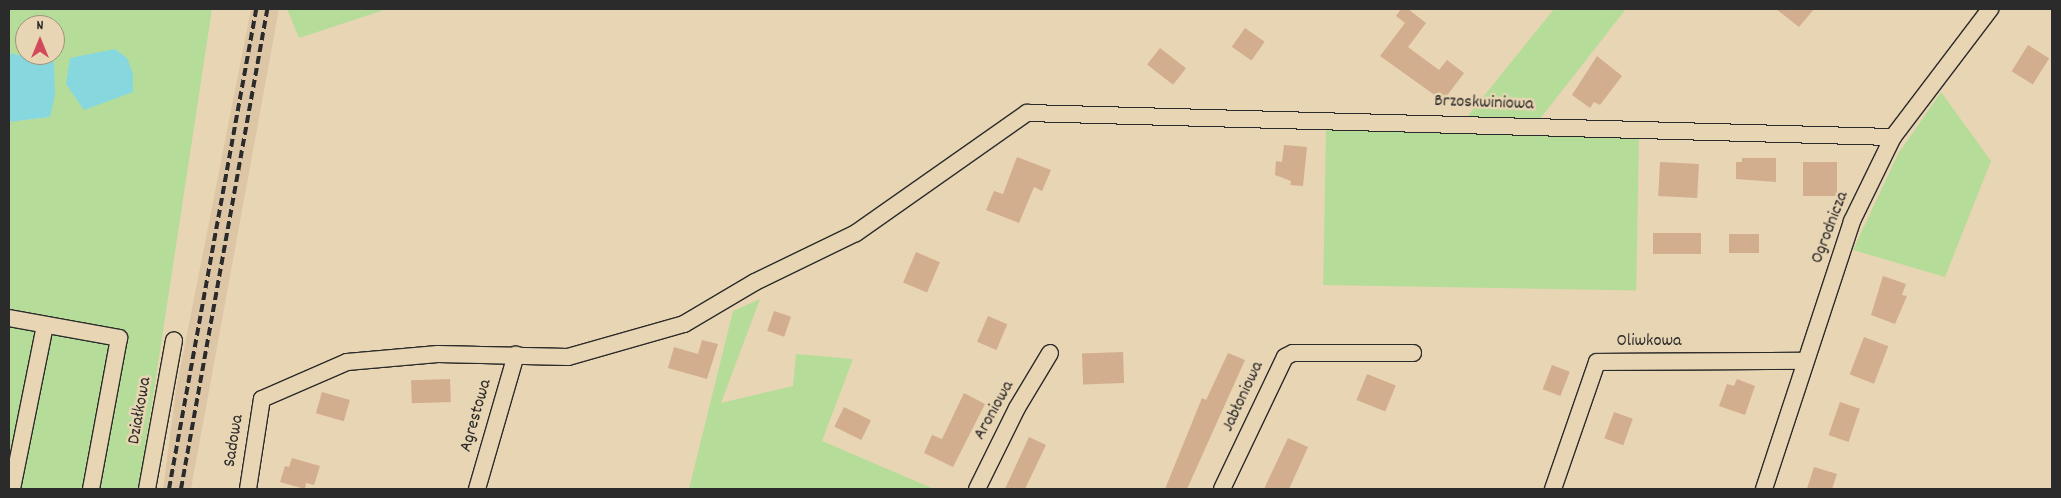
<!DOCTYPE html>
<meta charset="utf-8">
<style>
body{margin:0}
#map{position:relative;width:2061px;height:498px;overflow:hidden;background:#e8d5b3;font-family:Dekko,sans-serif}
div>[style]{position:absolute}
.built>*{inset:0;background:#ddc6a6}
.green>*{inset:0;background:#b5dd99;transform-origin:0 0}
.water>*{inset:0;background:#86d7de}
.building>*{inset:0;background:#d2ae8e;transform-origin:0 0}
.roads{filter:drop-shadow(1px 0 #2b2b2b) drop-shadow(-1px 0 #2b2b2b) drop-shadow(0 1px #2b2b2b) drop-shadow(0 -1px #2b2b2b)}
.minor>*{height:16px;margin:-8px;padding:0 8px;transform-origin:8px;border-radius:8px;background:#e8d5b3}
.rail>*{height:4px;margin-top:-2px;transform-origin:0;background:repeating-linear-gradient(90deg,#2b2b2b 0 8px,transparent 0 12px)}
span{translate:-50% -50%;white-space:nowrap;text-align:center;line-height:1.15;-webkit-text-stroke:5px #e8d5b3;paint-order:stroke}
.street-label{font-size:18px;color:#2b2b2b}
.frame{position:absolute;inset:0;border:10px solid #2b2b2b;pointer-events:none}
.north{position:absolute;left:15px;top:15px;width:50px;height:50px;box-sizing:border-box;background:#e8d5b3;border:1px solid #9c917d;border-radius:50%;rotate:0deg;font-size:14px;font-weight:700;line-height:20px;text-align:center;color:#2b2b2b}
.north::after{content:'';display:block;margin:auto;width:18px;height:22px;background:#d1495b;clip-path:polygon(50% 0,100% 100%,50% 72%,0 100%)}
</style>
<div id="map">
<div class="built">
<div style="clip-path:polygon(251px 9px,279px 9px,191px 489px,163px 489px,176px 390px)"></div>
</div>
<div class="green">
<div style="clip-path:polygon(evenodd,9px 9px,212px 9px,139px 489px,9px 489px,9px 122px,50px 117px,53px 62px,9px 53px,9px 9px,25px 25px,55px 25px,55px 55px,25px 55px,25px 25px)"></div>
<div style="clip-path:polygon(287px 9px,387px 9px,299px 38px)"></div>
<div style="clip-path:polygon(1554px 9px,1626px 9px,1539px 120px,1467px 117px)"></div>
<div style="clip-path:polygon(1941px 92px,1991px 161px,1945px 277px,1853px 250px,1898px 154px)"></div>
<div style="left:1326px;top:129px;width:313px;height:156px;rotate:1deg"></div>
<div style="clip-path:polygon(760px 299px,721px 403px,793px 386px,796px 354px,853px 359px,822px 441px,934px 489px,689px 489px,733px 311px)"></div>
</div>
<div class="water">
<div style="clip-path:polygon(115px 49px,127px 58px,133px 74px,133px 92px,84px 110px,66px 84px,70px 58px)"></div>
<div style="clip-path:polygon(9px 53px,54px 62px,55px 95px,50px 117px,9px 122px)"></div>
</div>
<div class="building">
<div style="clip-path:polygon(1401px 9px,1408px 9px,1426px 23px,1408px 47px,1439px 70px,1447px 60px,1464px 73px,1443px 101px,1380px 56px,1405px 23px,1396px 16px)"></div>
<div style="clip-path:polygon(1776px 9px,1814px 9px,1799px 27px)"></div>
<div style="left:1245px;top:28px;width:24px;height:23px;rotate:35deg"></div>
<div style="left:2028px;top:45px;width:25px;height:31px;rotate:32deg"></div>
<div style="left:1160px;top:48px;width:33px;height:21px;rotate:38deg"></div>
<div style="clip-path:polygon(1597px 56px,1622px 76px,1600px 105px,1594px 102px,1590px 108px,1572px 95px)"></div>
<div style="clip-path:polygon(1284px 145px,1307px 147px,1303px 186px,1290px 185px,1291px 181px,1275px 175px,1276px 161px,1282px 162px)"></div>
<div style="clip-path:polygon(1017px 157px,1051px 170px,1042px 191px,1034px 187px,1019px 223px,986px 210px,994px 191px,1003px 194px)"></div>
<div style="clip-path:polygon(1742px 158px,1776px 158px,1776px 182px,1736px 179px,1736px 162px,1742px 162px)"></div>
<div style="left:1660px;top:162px;width:39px;height:34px;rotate:3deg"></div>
<div style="left:1803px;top:162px;width:34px;height:34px"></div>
<div style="left:1701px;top:233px;width:21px;height:48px;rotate:90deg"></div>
<div style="left:1729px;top:234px;width:30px;height:19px"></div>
<div style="left:916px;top:252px;width:26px;height:33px;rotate:23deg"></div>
<div style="clip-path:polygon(1883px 276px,1906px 284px,1902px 295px,1907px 296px,1895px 324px,1871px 315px)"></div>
<div style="left:774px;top:311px;width:18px;height:21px;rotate:19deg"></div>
<div style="left:988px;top:316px;width:21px;height:28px;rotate:23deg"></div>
<div style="left:1864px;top:337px;width:26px;height:40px;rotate:21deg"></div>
<div style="clip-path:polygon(702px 340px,718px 344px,707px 379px,668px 368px,674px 347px,698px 354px)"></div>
<div style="left:1123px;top:352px;width:31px;height:41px;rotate:88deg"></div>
<div style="clip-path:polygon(1228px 353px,1245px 360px,1187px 489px,1165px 489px,1202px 398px,1206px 400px)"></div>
<div style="left:1552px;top:365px;width:19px;height:26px;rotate:21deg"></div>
<div style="left:1367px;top:374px;width:31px;height:28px;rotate:22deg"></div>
<div style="left:450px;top:379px;width:23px;height:39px;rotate:88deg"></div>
<div style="clip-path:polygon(1737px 379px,1755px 386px,1745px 415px,1719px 406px,1727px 384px,1734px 386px)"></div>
<div style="left:322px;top:392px;width:29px;height:22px;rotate:16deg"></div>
<div style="clip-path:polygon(964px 393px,985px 404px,953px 467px,924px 453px,932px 435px,942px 439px)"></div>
<div style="left:1840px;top:402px;width:21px;height:35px;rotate:19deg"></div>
<div style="left:844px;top:407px;width:30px;height:22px;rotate:26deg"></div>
<div style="left:1614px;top:412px;width:20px;height:28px;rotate:20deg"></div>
<div style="clip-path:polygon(1029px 437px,1046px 445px,1025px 489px,1005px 489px)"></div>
<div style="clip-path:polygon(1288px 438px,1308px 447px,1289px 489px,1264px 489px)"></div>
<div style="clip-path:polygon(292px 458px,320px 466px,314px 485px,306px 483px,305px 489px,280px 482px,285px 466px,289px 467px)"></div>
<div style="clip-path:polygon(1814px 467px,1837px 474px,1832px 489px,1807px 489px)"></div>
</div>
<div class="roads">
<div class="minor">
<div style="left:9px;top:318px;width:112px;rotate:10.3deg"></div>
<div style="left:119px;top:338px;width:154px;rotate:100.5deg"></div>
<div style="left:12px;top:489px;width:167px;rotate:-78.6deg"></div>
<div style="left:147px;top:489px;width:151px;rotate:-79.7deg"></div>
<div style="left:248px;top:489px;width:91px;rotate:-81.2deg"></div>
<div style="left:262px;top:399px;width:93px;rotate:-23.5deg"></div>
<div style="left:347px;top:362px;width:91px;rotate:-5deg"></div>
<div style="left:438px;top:354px;width:130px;rotate:1.3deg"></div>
<div style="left:568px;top:357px;width:121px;rotate:-15.9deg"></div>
<div style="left:684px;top:324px;width:82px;rotate:-30.6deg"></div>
<div style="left:755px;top:282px;width:112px;rotate:-25.9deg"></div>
<div style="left:856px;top:233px;width:209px;rotate:-35.1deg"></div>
<div style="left:1027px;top:113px;width:866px;rotate:1.59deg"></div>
<div style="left:477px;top:489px;width:140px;rotate:-73.8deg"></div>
<div style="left:977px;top:489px;width:90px;rotate:-63.7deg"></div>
<div style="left:1017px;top:408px;width:64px;rotate:-59deg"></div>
<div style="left:1222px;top:489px;width:146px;rotate:-64.5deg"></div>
<div style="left:1285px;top:357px;width:9px;rotate:-27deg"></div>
<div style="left:1293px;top:353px;width:120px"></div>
<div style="left:1553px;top:489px;width:134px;rotate:-70.9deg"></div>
<div style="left:1597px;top:362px;width:208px;rotate:-0.3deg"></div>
<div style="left:1764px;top:489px;width:282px;rotate:-71.8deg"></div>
<div style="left:1852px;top:221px;width:93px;rotate:-64deg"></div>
<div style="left:1893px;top:137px;width:161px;rotate:-52.8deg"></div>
</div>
</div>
<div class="rail">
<div style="left:169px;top:489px;width:488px;rotate:-79.7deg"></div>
<div style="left:181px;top:489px;width:488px;rotate:-79.8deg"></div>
</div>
<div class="street-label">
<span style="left:1484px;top:104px;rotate:2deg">Brzoskwiniowa</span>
<span style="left:1831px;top:228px;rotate:-69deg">Ogrodnicza</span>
<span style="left:1649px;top:342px">Oliwkowa</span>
<span style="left:1244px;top:397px;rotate:-65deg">Jabłoniowa</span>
<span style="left:141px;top:411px;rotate:-80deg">Działkowa</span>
<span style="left:995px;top:411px;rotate:-61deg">Aroniowa</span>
<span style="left:477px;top:416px;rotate:-74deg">Agrestowa</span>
<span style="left:235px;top:441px;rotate:-81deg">Sadowa</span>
</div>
<div class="frame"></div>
<div class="north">N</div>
</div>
